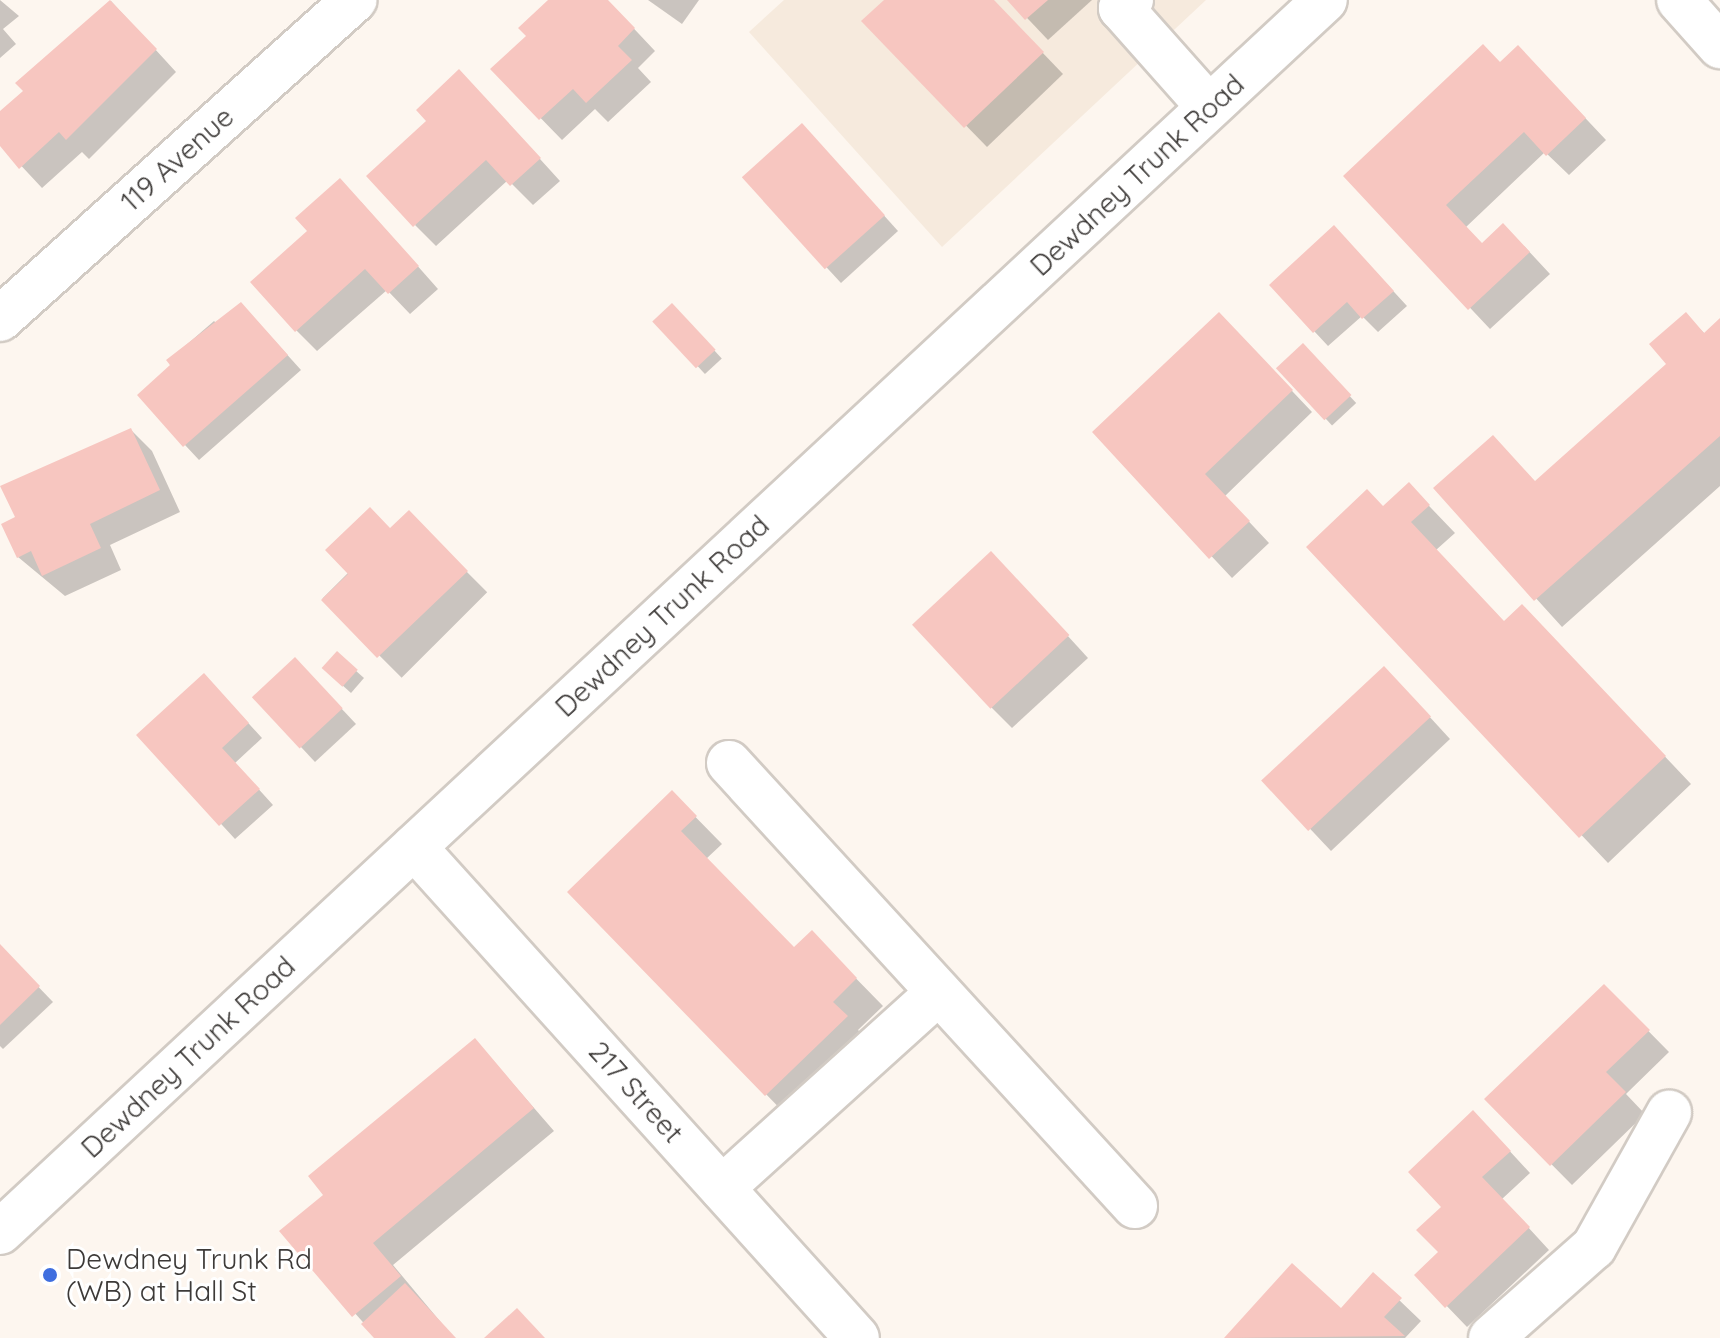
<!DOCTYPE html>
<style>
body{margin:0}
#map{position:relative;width:1720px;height:1338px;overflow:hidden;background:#fdf6ef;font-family:Quicksand,sans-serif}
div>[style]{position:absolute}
.built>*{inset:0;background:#f6eadd}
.shadow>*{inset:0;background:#0003;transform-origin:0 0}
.building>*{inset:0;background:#f7c6c0;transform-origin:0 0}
.roads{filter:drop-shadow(2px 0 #d2cbc4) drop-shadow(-2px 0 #d2cbc4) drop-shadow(0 2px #d2cbc4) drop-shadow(0 -2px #d2cbc4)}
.minor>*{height:44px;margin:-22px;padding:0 22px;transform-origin:22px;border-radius:22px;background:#fff}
.major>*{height:44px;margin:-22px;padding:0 22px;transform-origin:22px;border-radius:22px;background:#fff}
.dots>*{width:22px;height:22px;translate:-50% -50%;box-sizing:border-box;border:4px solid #fff;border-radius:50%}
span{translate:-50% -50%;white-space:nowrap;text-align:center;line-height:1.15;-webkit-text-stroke:6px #fff;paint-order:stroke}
.street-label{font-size:28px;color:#3d3a38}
.poi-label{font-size:28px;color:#3d3a38}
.left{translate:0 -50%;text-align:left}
</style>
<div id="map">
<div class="built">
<div style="clip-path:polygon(784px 0,1206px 0,942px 247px,749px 32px)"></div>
</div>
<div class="shadow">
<div style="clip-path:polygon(0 0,19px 16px,3px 29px,16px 44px,0 58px)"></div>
<div style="clip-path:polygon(551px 0,607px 0,655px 51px,638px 68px,651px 82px,608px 122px,595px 109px,562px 140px,493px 69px,529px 36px)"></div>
<div style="clip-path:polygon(648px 0,699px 0,682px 24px)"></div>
<div style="clip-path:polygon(886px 0,992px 0,1063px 74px,987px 147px,864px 21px)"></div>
<div style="clip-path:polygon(1010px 0,1092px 0,1048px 40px)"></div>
<div style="clip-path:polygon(111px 1px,176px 72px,89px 159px,82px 152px,42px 188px,0 143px,0 114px,25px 91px,18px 84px)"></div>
<div style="clip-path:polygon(1500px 64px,1539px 69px,1606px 140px,1569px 175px,1545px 152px,1465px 228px,1482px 245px,1524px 246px,1550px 274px,1490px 329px,1346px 176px)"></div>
<div style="clip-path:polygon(480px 93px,560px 181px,533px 205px,508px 180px,436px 246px,415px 225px)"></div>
<div style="clip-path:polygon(816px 140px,898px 231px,841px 283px,744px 178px)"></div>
<div style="clip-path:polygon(361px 202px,438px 289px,410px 314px,387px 290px,317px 351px,296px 330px)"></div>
<div style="clip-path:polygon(1348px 242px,1407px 306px,1378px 332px,1362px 316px,1328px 346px,1314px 331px)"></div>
<div style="left:672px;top:305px;width:73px;height:23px;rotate:47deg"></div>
<div style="clip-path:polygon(1686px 315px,1705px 334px,1720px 321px,1720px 486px,1562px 627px,1436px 488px,1493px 437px,1536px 483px,1669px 364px)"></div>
<div style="clip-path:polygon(255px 319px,301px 370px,199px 460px,185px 445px,169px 360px,214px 321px,218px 325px)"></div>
<div style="clip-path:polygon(1240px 336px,1312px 412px,1225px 496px,1269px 543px,1232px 578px,1095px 432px)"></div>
<div style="left:1303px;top:346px;width:78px;height:33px;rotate:47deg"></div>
<div style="clip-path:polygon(131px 430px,152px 451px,180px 512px,110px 545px,121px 570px,65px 596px,18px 557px)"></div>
<div style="clip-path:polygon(1409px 485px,1455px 533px,1436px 550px,1505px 623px,1548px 633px,1691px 784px,1608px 863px,1309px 548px,1383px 508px)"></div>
<div style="left:408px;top:513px;width:112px;height:121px;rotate:45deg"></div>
<div style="clip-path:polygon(1012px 575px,1088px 658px,1012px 728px,991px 707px)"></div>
<div style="clip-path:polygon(337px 654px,364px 678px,351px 693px,331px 675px)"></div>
<div style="clip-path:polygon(309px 674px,356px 724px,315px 762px,301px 747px)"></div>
<div style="clip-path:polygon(218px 690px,262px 738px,235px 763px,273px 805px,235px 839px,139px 735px)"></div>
<div style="clip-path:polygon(1405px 690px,1450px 739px,1331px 851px,1265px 781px)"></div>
<div style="clip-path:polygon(672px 793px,722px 844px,706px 859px,795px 949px,838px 960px,883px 1006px,858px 1030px,873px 1044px,793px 1122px,570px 892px)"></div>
<div style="clip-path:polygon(0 947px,53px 1002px,3px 1049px,0 1046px)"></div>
<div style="clip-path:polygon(1604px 986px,1669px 1052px,1626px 1094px,1645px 1114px,1572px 1185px,1487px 1099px)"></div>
<div style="clip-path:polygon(475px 1040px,554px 1131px,393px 1265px,454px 1338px,377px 1338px,282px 1231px,326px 1195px)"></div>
<div style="clip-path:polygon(1494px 1134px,1530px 1173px,1502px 1199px,1549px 1250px,1467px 1327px,1417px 1275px,1441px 1252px,1444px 1207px)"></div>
<div style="clip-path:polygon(1292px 1266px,1341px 1310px,1373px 1275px,1421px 1321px,1405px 1338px,1226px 1338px)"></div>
</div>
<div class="building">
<div style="clip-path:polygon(110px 0,157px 49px,66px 140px,59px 132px,19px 169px,0 146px,0 111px,23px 91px,15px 83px)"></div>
<div style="clip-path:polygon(548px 0,608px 0,635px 28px,618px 46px,632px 60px,586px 103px,573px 89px,539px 120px,490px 69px,526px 36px,518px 28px)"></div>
<div style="clip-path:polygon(884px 0,994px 0,1044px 52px,964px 128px,861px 21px)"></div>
<div style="clip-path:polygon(1007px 0,1048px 0,1025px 20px)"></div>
<div style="clip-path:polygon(1483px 44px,1500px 62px,1518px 45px,1586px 118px,1546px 156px,1524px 132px,1446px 205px,1482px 243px,1503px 223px,1530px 252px,1468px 310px,1343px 176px)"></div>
<div style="clip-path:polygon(459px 69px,541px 158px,510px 186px,486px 160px,413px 227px,366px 176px,426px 121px,416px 110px)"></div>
<div style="left:802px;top:123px;width:124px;height:81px;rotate:48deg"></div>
<div style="clip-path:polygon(340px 178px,419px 266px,388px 294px,365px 269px,295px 332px,250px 282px,307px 231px,295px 218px)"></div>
<div style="clip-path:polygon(1334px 225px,1394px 291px,1362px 319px,1347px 302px,1313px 333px,1269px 285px)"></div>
<div style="clip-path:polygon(241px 302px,288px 355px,183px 447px,137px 395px,170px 365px,166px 360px)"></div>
<div style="left:672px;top:303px;width:64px;height:27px;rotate:47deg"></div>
<div style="clip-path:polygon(1219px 312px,1293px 390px,1205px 474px,1250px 521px,1209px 559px,1092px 432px)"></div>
<div style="clip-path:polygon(1686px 312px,1704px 333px,1720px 318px,1720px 436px,1534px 601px,1433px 488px,1493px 435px,1535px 481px,1666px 364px,1649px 344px)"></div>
<div style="left:1303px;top:343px;width:71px;height:37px;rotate:47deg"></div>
<div style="clip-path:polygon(131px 428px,160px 490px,90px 524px,101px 548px,42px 576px,31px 551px,17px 558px,1px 524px,15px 517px,0 486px)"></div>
<div style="clip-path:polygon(1409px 482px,1430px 505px,1411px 522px,1504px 621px,1522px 604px,1666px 756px,1579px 838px,1306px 547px,1367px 489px,1383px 506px)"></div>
<div style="clip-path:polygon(370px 507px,390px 528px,409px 510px,468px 571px,377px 658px,321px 600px,348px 574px,325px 550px)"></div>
<div style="left:991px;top:551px;width:115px;height:108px;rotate:47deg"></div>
<div style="left:337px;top:651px;width:28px;height:23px;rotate:42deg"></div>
<div style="left:295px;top:657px;width:70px;height:59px;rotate:47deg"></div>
<div style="left:1384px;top:666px;width:69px;height:168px;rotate:47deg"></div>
<div style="clip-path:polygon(204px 673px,249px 723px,222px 748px,260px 789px,219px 826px,136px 735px)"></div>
<div style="clip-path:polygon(672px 790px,697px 816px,681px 831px,794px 947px,812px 930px,857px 978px,833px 1002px,848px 1016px,765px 1096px,567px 892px)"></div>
<div style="clip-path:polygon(0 944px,40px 986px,0 1025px)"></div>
<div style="clip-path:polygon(1604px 984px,1650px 1030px,1606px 1072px,1626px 1092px,1550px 1166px,1484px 1099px)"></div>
<div style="clip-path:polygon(475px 1038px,534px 1108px,373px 1243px,401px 1276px,352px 1317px,279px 1231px,323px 1195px,308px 1176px)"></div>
<div style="clip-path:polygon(1473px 1110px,1511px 1151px,1482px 1177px,1530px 1227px,1445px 1308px,1414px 1275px,1438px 1252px,1416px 1230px,1441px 1207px,1408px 1172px)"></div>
<div style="clip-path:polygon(1292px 1263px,1341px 1308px,1373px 1272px,1402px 1298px,1384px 1317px,1405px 1336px,1224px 1338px)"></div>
<div style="clip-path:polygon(405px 1283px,456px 1338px,374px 1338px,361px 1324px)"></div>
<div style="clip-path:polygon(517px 1308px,545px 1338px,484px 1338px)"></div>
</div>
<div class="roads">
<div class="minor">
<div style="left:1131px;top:0;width:13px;rotate:141deg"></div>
<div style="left:1121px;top:8px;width:132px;rotate:48.4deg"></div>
<div style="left:0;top:319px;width:477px;rotate:-42deg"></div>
<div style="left:729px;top:763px;width:601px;rotate:47.5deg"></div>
<div style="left:414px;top:847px;width:661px;rotate:47.94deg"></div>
<div style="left:722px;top:1188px;width:292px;rotate:-42.1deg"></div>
<div style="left:1491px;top:1338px;width:137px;rotate:-41.5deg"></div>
<div style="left:1594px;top:1247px;width:154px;rotate:-60.8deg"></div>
</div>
<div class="major">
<div style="left:1679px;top:0;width:62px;rotate:48.3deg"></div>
<div style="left:0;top:1232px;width:1809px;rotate:-42.92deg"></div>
</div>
</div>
<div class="dots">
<div style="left:50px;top:1275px;background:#3f6edf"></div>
</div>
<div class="street-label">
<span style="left:177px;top:159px;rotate:-42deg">119 Avenue</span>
<span style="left:1137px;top:175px;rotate:-43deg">Dewdney Trunk Road</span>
<span style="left:662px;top:616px;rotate:-43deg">Dewdney Trunk Road</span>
<span style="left:188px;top:1057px;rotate:-43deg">Dewdney Trunk Road</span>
<span style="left:636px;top:1092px;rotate:48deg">217 Street</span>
</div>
<div class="poi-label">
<span class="left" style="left:66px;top:1275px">Dewdney Trunk Rd<br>(WB) at Hall St</span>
</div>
</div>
